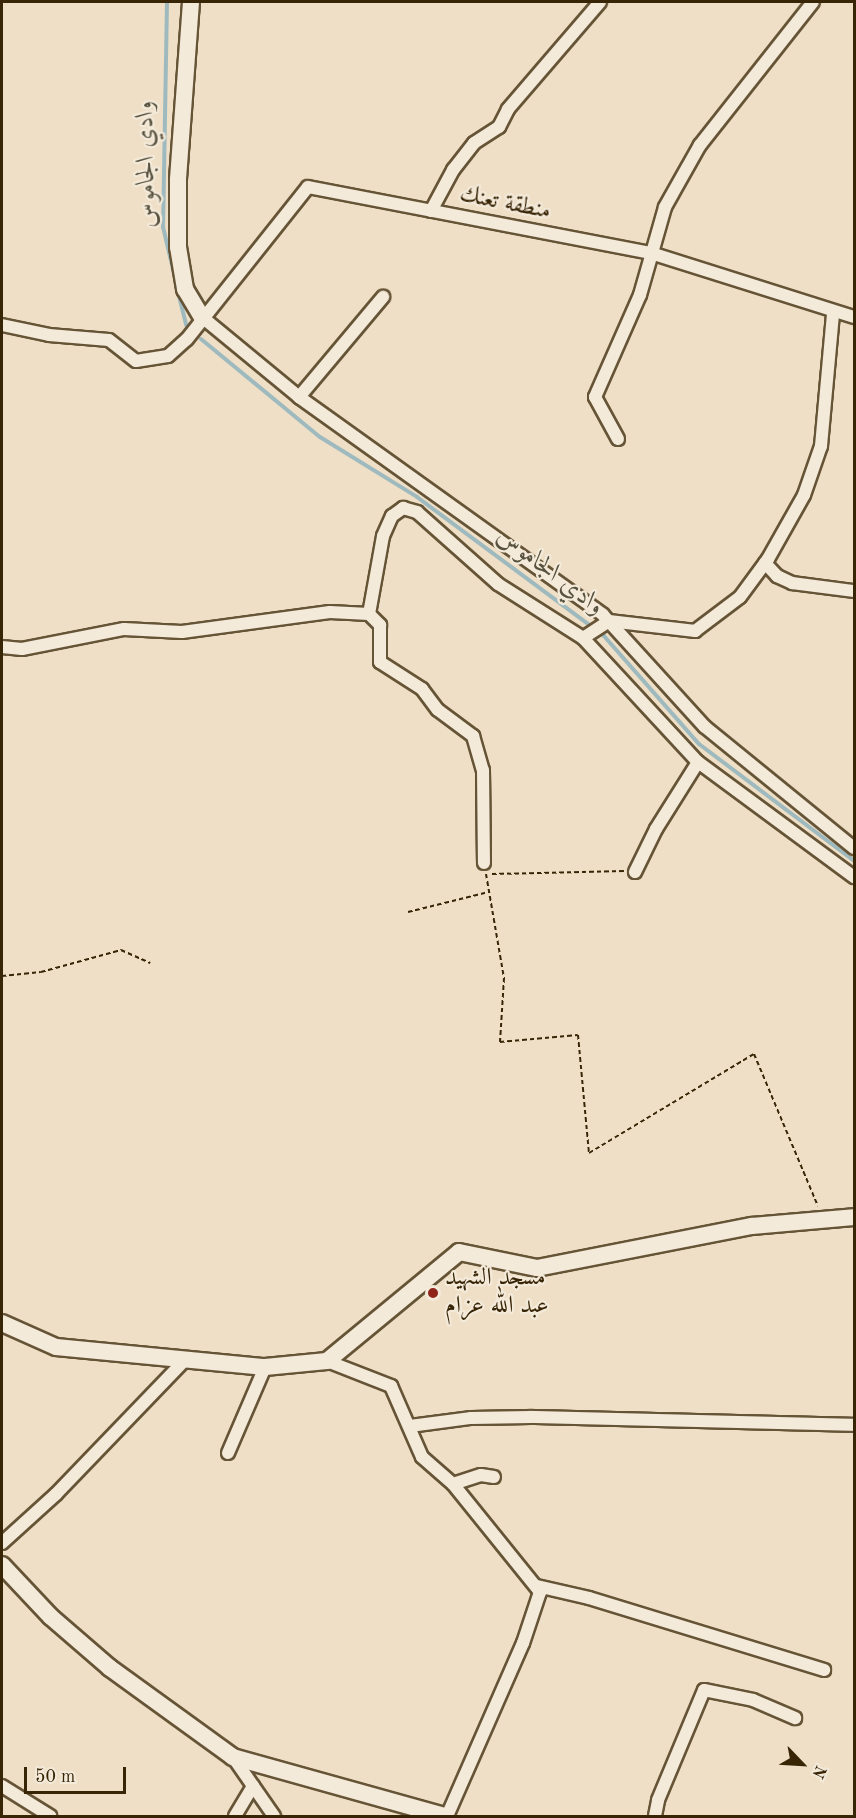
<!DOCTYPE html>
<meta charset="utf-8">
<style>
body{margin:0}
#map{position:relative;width:856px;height:1818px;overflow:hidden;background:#eedfc6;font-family:"Old Standard TT",Amiri,serif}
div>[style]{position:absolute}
.stream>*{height:4px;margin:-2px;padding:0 2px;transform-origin:2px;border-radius:2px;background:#9ebabf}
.path>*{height:2px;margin-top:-1px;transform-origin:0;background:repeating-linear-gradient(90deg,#382506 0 4.5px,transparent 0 7.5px)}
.roads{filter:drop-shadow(2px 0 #665436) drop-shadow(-2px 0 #665436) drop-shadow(0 2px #665436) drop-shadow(0 -2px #665436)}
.street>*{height:12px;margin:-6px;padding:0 6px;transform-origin:6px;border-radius:6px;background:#f4eada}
.secondary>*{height:16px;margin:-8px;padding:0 8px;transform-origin:8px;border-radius:8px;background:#f4eada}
.dots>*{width:16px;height:16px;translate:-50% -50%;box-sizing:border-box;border:3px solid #f4eada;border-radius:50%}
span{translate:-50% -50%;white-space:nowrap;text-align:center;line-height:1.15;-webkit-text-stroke:4.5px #f4eada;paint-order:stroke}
.street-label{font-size:24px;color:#382506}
.poi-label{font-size:24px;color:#382506}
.left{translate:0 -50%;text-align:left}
.water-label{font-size:26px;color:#57523e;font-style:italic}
.frame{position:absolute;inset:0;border:3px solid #382506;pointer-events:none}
.north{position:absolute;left:772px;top:1734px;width:60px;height:60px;-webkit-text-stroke:4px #f4eada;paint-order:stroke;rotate:115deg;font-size:16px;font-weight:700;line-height:24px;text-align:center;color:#382506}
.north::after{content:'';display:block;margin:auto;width:21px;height:27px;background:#382506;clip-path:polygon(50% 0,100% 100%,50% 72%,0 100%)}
.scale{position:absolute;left:24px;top:1767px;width:102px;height:27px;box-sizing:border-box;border:3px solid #382506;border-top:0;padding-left:8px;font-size:18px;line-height:21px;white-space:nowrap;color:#382506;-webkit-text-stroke:4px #f4eada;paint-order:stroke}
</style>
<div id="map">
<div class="stream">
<div style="left:167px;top:2px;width:225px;rotate:91deg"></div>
<div style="left:163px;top:227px;width:47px;rotate:76.6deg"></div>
<div style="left:178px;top:292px;width:34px;rotate:76deg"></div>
<div style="left:201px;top:339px;width:154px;rotate:39.5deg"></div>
<div style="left:320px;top:437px;width:114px;rotate:31.7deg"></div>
<div style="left:417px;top:497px;width:233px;rotate:36.6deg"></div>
<div style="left:604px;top:636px;width:144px;rotate:48.7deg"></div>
<div style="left:699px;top:744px;width:194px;rotate:37deg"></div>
</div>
<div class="path">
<div style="left:486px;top:874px;width:106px;rotate:80.2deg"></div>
<div style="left:504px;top:978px;width:64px;rotate:93.6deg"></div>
<div style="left:500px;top:1042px;width:78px;rotate:-5.1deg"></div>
<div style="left:578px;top:1035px;width:119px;rotate:84.7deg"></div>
<div style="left:589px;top:1153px;width:192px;rotate:-31deg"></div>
<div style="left:754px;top:1054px;width:165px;rotate:67.2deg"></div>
<div style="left:492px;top:874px;width:132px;rotate:-1.3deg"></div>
<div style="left:408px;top:912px;width:83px;rotate:-13.9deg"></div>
<div style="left:2px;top:976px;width:39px;rotate:-6deg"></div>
<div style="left:41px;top:972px;width:83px;rotate:-15.4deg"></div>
<div style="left:121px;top:950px;width:32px;rotate:24deg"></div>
</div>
<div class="roads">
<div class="street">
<div style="left:431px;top:211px;width:47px;rotate:-61.8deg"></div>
<div style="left:453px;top:170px;width:34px;rotate:-52deg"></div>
<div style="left:474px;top:143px;width:30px;rotate:-33deg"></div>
<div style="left:499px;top:127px;width:20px;rotate:-63deg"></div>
<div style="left:508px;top:109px;width:141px;rotate:-49.3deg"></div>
<div style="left:202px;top:317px;width:126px;rotate:39.5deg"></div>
<div style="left:299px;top:397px;width:374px;rotate:35.6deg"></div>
<div style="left:603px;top:615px;width:151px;rotate:47.7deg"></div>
<div style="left:705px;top:727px;width:192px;rotate:39.1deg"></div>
<div style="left:2px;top:325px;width:48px;rotate:12deg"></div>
<div style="left:49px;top:335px;width:60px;rotate:4.8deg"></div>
<div style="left:109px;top:340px;width:34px;rotate:38deg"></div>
<div style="left:136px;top:361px;width:32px;rotate:-9deg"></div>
<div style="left:168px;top:356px;width:25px;rotate:-42deg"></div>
<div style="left:187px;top:339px;width:194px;rotate:-51.5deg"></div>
<div style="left:308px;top:187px;width:349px;rotate:10.9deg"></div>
<div style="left:651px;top:253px;width:213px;rotate:17.5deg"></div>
<div style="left:299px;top:397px;width:131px;rotate:-50deg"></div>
<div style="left:618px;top:439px;width:48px;rotate:-118.7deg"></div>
<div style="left:595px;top:397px;width:111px;rotate:-66.2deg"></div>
<div style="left:640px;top:295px;width:91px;rotate:-74.1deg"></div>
<div style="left:665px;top:207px;width:71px;rotate:-60.6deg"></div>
<div style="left:700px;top:145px;width:182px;rotate:-51.7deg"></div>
<div style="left:765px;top:563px;width:18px;rotate:47deg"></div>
<div style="left:777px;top:576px;width:17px;rotate:25deg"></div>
<div style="left:792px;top:583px;width:63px;rotate:7.4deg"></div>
<div style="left:369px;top:614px;width:79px;rotate:-79.8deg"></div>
<div style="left:383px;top:536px;width:22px;rotate:-66deg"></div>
<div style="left:392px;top:516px;width:14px;rotate:-36deg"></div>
<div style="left:403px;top:508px;width:15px;rotate:16deg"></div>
<div style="left:417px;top:512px;width:108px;rotate:41.6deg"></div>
<div style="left:498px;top:584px;width:101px;rotate:32.4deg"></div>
<div style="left:583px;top:638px;width:169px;rotate:47.2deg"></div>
<div style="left:698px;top:762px;width:194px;rotate:36.4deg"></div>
<div style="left:583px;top:638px;width:31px;rotate:-33deg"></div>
<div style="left:609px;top:621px;width:87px;rotate:6.6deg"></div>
<div style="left:695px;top:631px;width:56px;rotate:-37.1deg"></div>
<div style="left:740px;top:597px;width:47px;rotate:-53.6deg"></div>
<div style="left:768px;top:559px;width:73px;rotate:-60.6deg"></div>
<div style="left:804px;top:495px;width:52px;rotate:-70.9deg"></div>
<div style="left:821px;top:446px;width:134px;rotate:-84.8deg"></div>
<div style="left:2px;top:647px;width:20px;rotate:6deg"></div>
<div style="left:22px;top:649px;width:104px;rotate:-11.1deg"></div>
<div style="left:124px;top:629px;width:58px;rotate:3deg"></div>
<div style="left:182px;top:632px;width:149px;rotate:-7.7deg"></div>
<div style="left:330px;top:612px;width:39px;rotate:3deg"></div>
<div style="left:369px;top:614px;width:16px;rotate:45deg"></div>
<div style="left:380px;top:625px;width:37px;rotate:90deg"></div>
<div style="left:380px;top:662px;width:50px;rotate:32.7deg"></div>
<div style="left:422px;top:689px;width:26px;rotate:53deg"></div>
<div style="left:438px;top:710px;width:44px;rotate:36.6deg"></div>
<div style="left:473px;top:736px;width:35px;rotate:74deg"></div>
<div style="left:483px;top:770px;width:93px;rotate:89.4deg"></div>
<div style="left:635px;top:872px;width:48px;rotate:-64deg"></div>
<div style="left:656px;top:829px;width:79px;rotate:-57.9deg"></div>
<div style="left:327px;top:1361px;width:69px;rotate:21.3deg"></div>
<div style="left:391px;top:1386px;width:77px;rotate:66.4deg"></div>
<div style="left:422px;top:1457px;width:41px;rotate:41.1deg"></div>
<div style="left:453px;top:1484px;width:139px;rotate:51.1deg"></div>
<div style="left:540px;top:1592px;width:54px;rotate:108.4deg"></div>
<div style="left:523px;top:1643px;width:189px;rotate:113.7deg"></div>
<div style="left:410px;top:1426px;width:62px;rotate:-7.5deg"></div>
<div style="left:471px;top:1418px;width:60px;rotate:-1deg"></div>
<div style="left:531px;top:1417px;width:323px;rotate:1.4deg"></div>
<div style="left:228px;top:1453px;width:94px;rotate:-66.7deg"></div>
<div style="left:453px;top:1484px;width:29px;rotate:-18deg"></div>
<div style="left:481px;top:1475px;width:13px;rotate:9deg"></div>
<div style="left:2px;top:1543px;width:73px;rotate:-42.2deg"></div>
<div style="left:56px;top:1494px;width:186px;rotate:-46.1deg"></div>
<div style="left:537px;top:1586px;width:53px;rotate:13deg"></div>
<div style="left:589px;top:1598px;width:246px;rotate:17deg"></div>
<div style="left:233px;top:1757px;width:72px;rotate:55.2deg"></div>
<div style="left:2px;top:1786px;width:57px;rotate:32deg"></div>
<div style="left:235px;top:1816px;width:35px;rotate:-59deg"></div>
<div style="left:655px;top:1816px;width:16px;rotate:-79deg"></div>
<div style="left:658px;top:1800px;width:119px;rotate:-67.3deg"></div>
<div style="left:704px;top:1690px;width:50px;rotate:11.5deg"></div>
<div style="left:753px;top:1700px;width:46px;rotate:23.2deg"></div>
</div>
<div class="secondary">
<div style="left:191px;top:2px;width:178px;rotate:94.2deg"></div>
<div style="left:178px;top:180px;width:67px;rotate:90deg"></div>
<div style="left:178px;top:247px;width:43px;rotate:80.5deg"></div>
<div style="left:185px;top:289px;width:33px;rotate:59deg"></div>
<div style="left:2px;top:1323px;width:59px;rotate:24deg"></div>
<div style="left:56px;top:1347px;width:210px;rotate:5.5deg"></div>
<div style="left:265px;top:1367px;width:62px;rotate:-5.5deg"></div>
<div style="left:327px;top:1361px;width:171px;rotate:-39.5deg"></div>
<div style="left:459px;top:1252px;width:80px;rotate:11.6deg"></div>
<div style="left:537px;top:1268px;width:219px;rotate:-11.1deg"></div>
<div style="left:752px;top:1226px;width:102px;rotate:-5deg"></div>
<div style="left:2px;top:1565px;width:71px;rotate:46.7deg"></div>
<div style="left:51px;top:1617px;width:78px;rotate:40.8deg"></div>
<div style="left:110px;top:1668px;width:152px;rotate:35.9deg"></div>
<div style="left:233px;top:1757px;width:219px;rotate:15.6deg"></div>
</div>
</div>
<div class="dots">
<div style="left:433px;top:1293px;background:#8f2418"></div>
</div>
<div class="street-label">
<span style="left:505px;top:204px;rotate:11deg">منطقة تعنك</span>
</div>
<div class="poi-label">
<span class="left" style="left:445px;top:1293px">مسجد الشهيد<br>عبد الله عزام</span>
</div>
<div class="water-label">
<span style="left:147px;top:164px;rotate:-91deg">وادي الجاموس</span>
<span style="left:550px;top:572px;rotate:37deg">وادي الجاموس</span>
</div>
<div class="frame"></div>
<div class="north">N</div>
<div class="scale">50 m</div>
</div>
